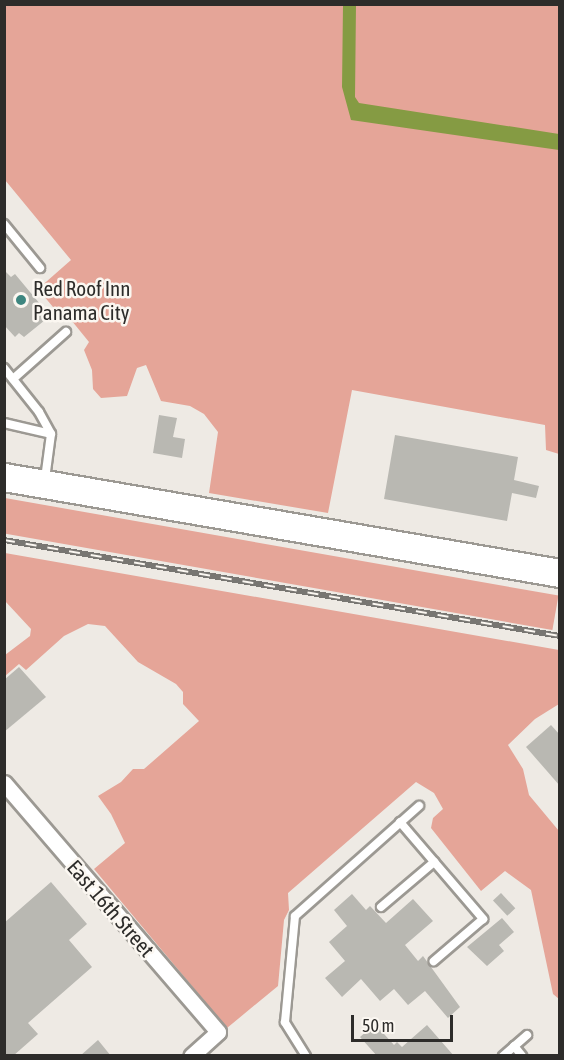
<!DOCTYPE html>
<style>
body{margin:0}
#map{position:relative;width:564px;height:1060px;overflow:hidden;background:#eeeae4;font-family:"Asap Condensed",sans-serif}
div>[style]{position:absolute}
.green>*{inset:0;background:#e5a598;transform-origin:0 0}
.water>*{inset:0;background:#859b43}
.building>*{inset:0;background:#b9b8b2;transform-origin:0 0}
.roads{filter:drop-shadow(2px 0 #9c9993) drop-shadow(-2px 0 #9c9993) drop-shadow(0 2px #9c9993) drop-shadow(0 -2px #9c9993)}
.lane>*{height:8px;margin:-4px;padding:0 4px;transform-origin:4px;border-radius:4px;background:#fff}
.street>*{height:15px;margin:-7.5px;padding:0 7.5px;transform-origin:7.5px;border-radius:7.5px;background:#fff}
.highway>*{height:27px;margin:-13.5px;padding:0 13.5px;transform-origin:13.5px;border-radius:13.5px;background:#fff}
.rail>*{height:6px;margin-top:-3px;transform-origin:0;background:repeating-linear-gradient(90deg,#fbf7f1 0 11px,#787672 0 22px);box-sizing:border-box;border-block:2px solid #787672}
.dots>*{width:16px;height:16px;translate:-50% -50%;box-sizing:border-box;border:3px solid #fbf7f1;border-radius:50%}
span{translate:-50% -50%;white-space:nowrap;text-align:center;line-height:1.15;-webkit-text-stroke:5px #fbf7f1;paint-order:stroke}
.poi-label{font-size:21px;color:#2d2c2a}
.left{translate:0 -50%;text-align:left}
.street-label{font-size:21px;color:#2d2c2a}
.frame{position:absolute;inset:0;border:6px solid #2d2c2a;pointer-events:none}
.scale{position:absolute;left:351px;top:1015px;width:102px;height:27px;box-sizing:border-box;border:3px solid #2d2c2a;border-top:0;padding-left:8px;font-size:18px;line-height:21px;white-space:nowrap;color:#2d2c2a;-webkit-text-stroke:4px #fbf7f1;paint-order:stroke}
</style>
<div id="map">
<div class="green">
<div style="clip-path:polygon(4px 5px,559px 5px,559px 454px,546px 450px,545px 425px,352px 390px,328px 513px,209px 493px,218px 432px,204px 414px,190px 406px,161px 401px,146px 365px,137px 368px,127px 396px,101px 398px,93px 389px,92px 370px,84px 350px,89px 342px,63px 310px,58px 313px,38px 289px,71px 260px,5px 180px)"></div>
<div style="left:5px;top:498px;width:562px;height:35px;rotate:10deg"></div>
<div style="clip-path:polygon(5px 553px,559px 650px,559px 704px,535px 719px,508px 745px,523px 769px,529px 795px,559px 831px,559px 999px,553px 994px,531px 890px,505px 871px,481px 891px,431px 828px,433px 818px,443px 809px,434px 793px,416px 782px,288px 893px,289px 910px,284px 920px,278px 986px,227px 1028px,94px 869px,125px 843px,111px 814px,98px 796px,121px 782px,133px 769px,144px 769px,199px 721px,183px 704px,183px 692px,176px 684px,138px 662px,105px 626px,88px 624px,64px 636px,26px 670px,19px 664px,5px 676px,5px 655px,30px 636px,31px 629px,5px 601px)"></div>
</div>
<div class="water">
<div style="clip-path:polygon(343px 5px,356px 5px,355px 97px,359px 103px,559px 134px,559px 150px,351px 120px,342px 87px)"></div>
</div>
<div class="building">
<div style="clip-path:polygon(4px 270px,11px 277px,15px 274px,50px 316px,24px 337px,19px 333px,15px 337px,4px 325px)"></div>
<div style="clip-path:polygon(159px 415px,177px 418px,173px 437px,185px 439px,182px 458px,153px 453px)"></div>
<div style="clip-path:polygon(395px 435px,518px 457px,514px 480px,539px 486px,536px 498px,512px 493px,507px 521px,384px 499px)"></div>
<div style="clip-path:polygon(19px 667px,46px 697px,4px 732px,4px 680px)"></div>
<div style="clip-path:polygon(551px 725px,560px 735px,560px 786px,526px 747px)"></div>
<div style="clip-path:polygon(51px 882px,87px 924px,69px 940px,92px 967px,28px 1023px,38px 1034px,13px 1056px,4px 1056px,4px 923px)"></div>
<div style="left:501px;top:893px;width:21px;height:11px;rotate:47deg"></div>
<div style="clip-path:polygon(352px 894px,366px 910px,370px 906px,386px 923px,413px 899px,433px 921px,405px 945px,418px 961px,423px 956px,460px 1007px,448px 1018px,425px 991px,408px 1005px,394px 989px,380px 1001px,361px 979px,342px 997px,325px 978px,345px 961px,329px 942px,347px 926px,334px 910px)"></div>
<div style="clip-path:polygon(502px 918px,514px 932px,499px 945px,504px 951px,487px 966px,467px 947px)"></div>
<div style="clip-path:polygon(375px 1024px,394px 1045px,397px 1042px,402px 1047px,427px 1025px,454px 1056px,377px 1056px,360px 1037px)"></div>
<div style="clip-path:polygon(98px 1040px,111px 1056px,80px 1056px)"></div>
</div>
<div class="roads">
<div class="lane">
<div style="left:4px;top:224px;width:57px;rotate:50.7deg"></div>
<div style="left:4px;top:368px;width:56px;rotate:51.5deg"></div>
<div style="left:39px;top:412px;width:25px;rotate:61deg"></div>
<div style="left:51px;top:434px;width:45px;rotate:97.6deg"></div>
<div style="left:13px;top:379px;width:71px;rotate:-41.6deg"></div>
<div style="left:4px;top:423px;width:48px;rotate:13.2deg"></div>
<div style="left:400px;top:822px;width:128px;rotate:49.4deg"></div>
<div style="left:483px;top:919px;width:65px;rotate:139.4deg"></div>
<div style="left:381px;top:907px;width:70px;rotate:-40.3deg"></div>
<div style="left:514px;top:1046px;width:13px;rotate:51deg"></div>
<div style="left:306px;top:1056px;width:40px;rotate:-122deg"></div>
<div style="left:285px;top:1022px;width:106px;rotate:-84.6deg"></div>
<div style="left:295px;top:916px;width:166px;rotate:-41.6deg"></div>
<div style="left:503px;top:1056px;width:32px;rotate:-41deg"></div>
</div>
<div class="street">
<div style="left:4px;top:783px;width:328px;rotate:49.3deg"></div>
<div style="left:218px;top:1032px;width:36px;rotate:138deg"></div>
</div>
<div class="highway">
<div style="left:4px;top:477px;width:564px;rotate:9.8deg"></div>
</div>
</div>
<div class="rail">
<div style="left:4px;top:540px;width:564px;rotate:9.8deg"></div>
</div>
<div class="dots">
<div style="left:21px;top:300px;background:#3e8680"></div>
</div>
<div class="poi-label">
<span class="left" style="left:33px;top:300px">Red Roof Inn<br>Panama City</span>
</div>
<div class="street-label">
<span style="left:111px;top:908px;rotate:49deg">East 16th Street</span>
</div>
<div class="frame"></div>
<div class="scale">50 m</div>
</div>
